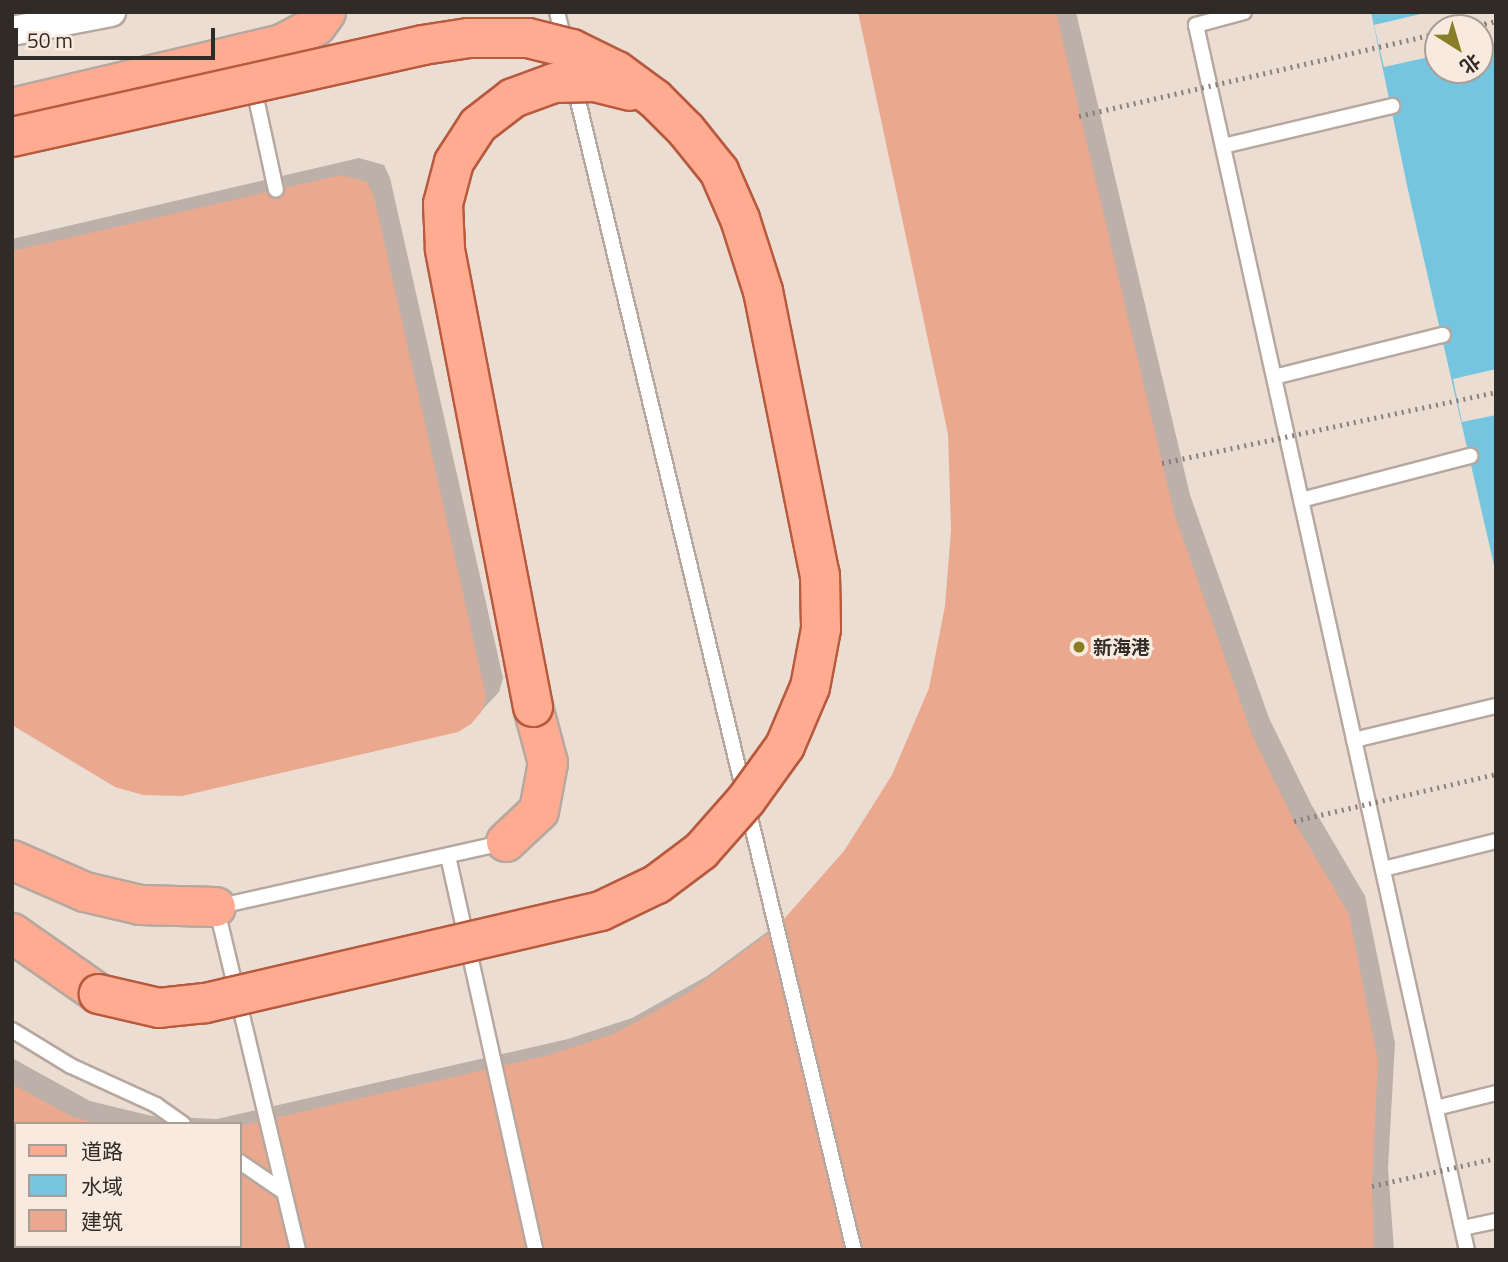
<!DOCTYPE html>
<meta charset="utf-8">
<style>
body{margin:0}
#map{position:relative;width:1508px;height:1262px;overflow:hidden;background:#ecddd3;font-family:"Titillium Web","Noto Sans SC",sans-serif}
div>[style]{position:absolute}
.water>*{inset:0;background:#76c5e0}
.pier>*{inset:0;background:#ecddd3}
.shadow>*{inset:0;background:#0003}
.building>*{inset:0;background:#eaa88f}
.path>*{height:4.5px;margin-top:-2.25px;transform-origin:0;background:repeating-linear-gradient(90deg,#897e78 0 2px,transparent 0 7px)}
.roads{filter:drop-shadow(2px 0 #b7a89f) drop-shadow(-2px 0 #b7a89f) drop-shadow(0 2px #b7a89f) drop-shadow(0 -2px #b7a89f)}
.service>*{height:14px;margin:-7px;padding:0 7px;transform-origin:7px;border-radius:7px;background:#fff}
.minor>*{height:28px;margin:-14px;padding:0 14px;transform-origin:14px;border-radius:14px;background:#fff}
.primary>*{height:38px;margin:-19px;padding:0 19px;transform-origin:19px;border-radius:19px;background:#ffab92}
.path-bridge>*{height:4.5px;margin-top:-2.25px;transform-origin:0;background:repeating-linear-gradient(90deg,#897e78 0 2px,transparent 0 7px)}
.bridges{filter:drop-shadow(2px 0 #b75a3e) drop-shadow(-2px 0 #b75a3e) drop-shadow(0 2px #b75a3e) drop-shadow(0 -2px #b75a3e)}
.primary-bridge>*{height:38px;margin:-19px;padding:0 19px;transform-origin:19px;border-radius:19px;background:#ffab92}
.dots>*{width:19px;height:19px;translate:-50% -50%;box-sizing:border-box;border:4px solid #f9eae0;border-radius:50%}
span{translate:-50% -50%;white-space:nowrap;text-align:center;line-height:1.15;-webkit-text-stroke:6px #f9eae0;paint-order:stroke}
.poi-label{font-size:19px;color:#312b27;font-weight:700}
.left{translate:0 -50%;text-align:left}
.frame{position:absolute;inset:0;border:14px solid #312b27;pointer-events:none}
.legend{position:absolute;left:14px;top:1122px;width:228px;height:126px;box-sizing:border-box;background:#f9eae0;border:2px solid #a99e96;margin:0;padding:9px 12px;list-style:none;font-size:21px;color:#312b27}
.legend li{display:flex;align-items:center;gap:14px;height:35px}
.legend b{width:35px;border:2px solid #a99e96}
.north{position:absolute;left:1424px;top:14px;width:70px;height:70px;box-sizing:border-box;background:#f9eae0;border:2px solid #a99e96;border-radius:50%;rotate:143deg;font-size:19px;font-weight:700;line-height:28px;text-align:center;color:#312b27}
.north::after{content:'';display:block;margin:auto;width:24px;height:32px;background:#897e25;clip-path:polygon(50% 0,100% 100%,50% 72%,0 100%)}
.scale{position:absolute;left:14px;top:28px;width:201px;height:32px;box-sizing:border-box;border:4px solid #312b27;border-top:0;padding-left:9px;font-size:21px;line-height:24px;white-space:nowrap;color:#312b27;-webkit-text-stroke:5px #f9eae0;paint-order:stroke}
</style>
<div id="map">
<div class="water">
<div style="clip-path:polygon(evenodd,1371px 12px,1496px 12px,1496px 574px,1408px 190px,1371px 12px,1438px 28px,1480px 28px,1480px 70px,1438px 70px,1438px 28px)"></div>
</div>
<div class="pier">
<div style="clip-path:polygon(1429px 12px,1496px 12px,1496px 42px,1480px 46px,1480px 28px,1438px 28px,1438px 55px,1384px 67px,1374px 25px)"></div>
<div style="clip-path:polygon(1496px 369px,1496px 415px,1462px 422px,1453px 379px)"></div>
</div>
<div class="shadow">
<div style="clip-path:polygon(evenodd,860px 12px,1076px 12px,1190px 495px,1269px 718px,1311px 804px,1365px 896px,1395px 1043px,1388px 1168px,1394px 1250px,12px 1250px,12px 1058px,90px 1101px,152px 1116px,217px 1119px,568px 1039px,632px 1018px,707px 976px,791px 914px,845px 852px,894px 776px,931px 688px,947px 607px,953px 531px,949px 434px,860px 12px,16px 1124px,240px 1124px,240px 1246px,16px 1246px,16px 1124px)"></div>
<div style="clip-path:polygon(359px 158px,384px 165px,390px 178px,503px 678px,499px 692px,470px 723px,12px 723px,12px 239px)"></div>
</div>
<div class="building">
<div style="clip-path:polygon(858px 12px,1056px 12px,1174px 513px,1252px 735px,1294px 821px,1349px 914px,1378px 1061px,1372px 1186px,1374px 1250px,12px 1250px,12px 1084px,73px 1117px,95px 1123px,16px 1124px,16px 1246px,240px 1246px,240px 1126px,549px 1055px,614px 1034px,688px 993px,777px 927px,844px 851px,892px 775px,929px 688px,945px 606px,951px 530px,948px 434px)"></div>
<div style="clip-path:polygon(341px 175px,367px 182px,374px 196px,486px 696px,482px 711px,471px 724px,458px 732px,182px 796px,143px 795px,115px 787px,12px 725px,12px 251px)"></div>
</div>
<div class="path">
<div style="left:1464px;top:28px;width:33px;rotate:-12deg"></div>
</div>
<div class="roads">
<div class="service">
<div style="left:557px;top:12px;width:33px;rotate:76deg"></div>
<div style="left:1244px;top:12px;width:50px;rotate:164.8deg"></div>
<div style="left:1196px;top:25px;width:1255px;rotate:77.53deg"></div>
<div style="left:253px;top:84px;width:108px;rotate:77.8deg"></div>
<div style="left:574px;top:84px;width:1199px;rotate:76.5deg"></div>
<div style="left:1223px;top:146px;width:174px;rotate:-13.3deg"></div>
<div style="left:1274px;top:377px;width:174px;rotate:-14deg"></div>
<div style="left:1301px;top:500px;width:175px;rotate:-14.6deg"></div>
<div style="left:1354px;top:740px;width:146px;rotate:-13.5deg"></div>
<div style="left:448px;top:856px;width:403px;rotate:77.5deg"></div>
<div style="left:1383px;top:869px;width:116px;rotate:-13.9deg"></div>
<div style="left:12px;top:1030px;width:69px;rotate:31.4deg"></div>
<div style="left:71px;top:1066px;width:94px;rotate:24.6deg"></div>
<div style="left:156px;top:1105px;width:33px;rotate:35deg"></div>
<div style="left:1436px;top:1108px;width:62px;rotate:-14deg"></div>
<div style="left:240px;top:1162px;width:53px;rotate:34.3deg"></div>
<div style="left:1463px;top:1228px;width:34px;rotate:-12deg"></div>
<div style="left:298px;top:1250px;width:353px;rotate:-103.4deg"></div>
<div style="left:216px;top:907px;width:297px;rotate:-12.6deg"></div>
</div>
<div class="minor">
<div style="left:12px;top:31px;width:101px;rotate:-10.9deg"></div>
</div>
<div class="primary">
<div style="left:12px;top:108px;width:277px;rotate:-13.3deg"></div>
<div style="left:282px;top:44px;width:38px;rotate:-28deg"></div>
<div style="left:316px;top:26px;width:17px;rotate:-54deg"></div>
<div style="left:506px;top:842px;width:45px;rotate:-43.2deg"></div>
<div style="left:539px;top:811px;width:49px;rotate:-79.4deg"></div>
<div style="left:548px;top:763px;width:58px;rotate:-105deg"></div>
<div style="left:12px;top:860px;width:80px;rotate:23.7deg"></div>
<div style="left:85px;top:892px;width:57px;rotate:13.3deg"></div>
<div style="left:140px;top:905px;width:76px;rotate:1.5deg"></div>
<div style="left:12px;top:933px;width:106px;rotate:35deg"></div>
</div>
</div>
<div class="path-bridge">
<div style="left:1079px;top:116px;width:368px;rotate:-13deg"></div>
<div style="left:1162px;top:463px;width:341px;rotate:-12deg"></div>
<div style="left:1294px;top:821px;width:207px;rotate:-13.1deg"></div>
<div style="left:1372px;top:1186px;width:127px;rotate:-12.7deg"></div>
</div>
<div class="bridges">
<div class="primary-bridge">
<div style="left:12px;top:137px;width:421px;rotate:-12.6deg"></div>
<div style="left:423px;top:45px;width:47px;rotate:-8.7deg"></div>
<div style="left:469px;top:38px;width:59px"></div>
<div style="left:528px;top:38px;width:45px;rotate:14deg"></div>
<div style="left:572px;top:49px;width:50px;rotate:26.1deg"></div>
<div style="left:617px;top:71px;width:47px;rotate:36.4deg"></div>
<div style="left:655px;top:99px;width:44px;rotate:45deg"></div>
<div style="left:686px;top:130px;width:53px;rotate:51.2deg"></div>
<div style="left:719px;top:171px;width:52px;rotate:66.4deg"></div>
<div style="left:740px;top:219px;width:76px;rotate:72.3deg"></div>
<div style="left:763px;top:291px;width:290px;rotate:78.7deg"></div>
<div style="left:820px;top:575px;width:54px;rotate:88.9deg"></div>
<div style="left:821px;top:629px;width:59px;rotate:100.7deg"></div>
<div style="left:810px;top:687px;width:64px;rotate:113deg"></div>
<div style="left:785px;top:746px;width:67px;rotate:125.8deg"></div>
<div style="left:746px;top:800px;width:68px;rotate:131.4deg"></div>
<div style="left:701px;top:851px;width:55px;rotate:143.1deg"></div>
<div style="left:657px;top:884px;width:62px;rotate:154.3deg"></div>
<div style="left:601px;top:911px;width:407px;rotate:166.9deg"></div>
<div style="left:205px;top:1003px;width:46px;rotate:173.8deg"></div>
<div style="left:159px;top:1008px;width:62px;rotate:-166.9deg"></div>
<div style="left:533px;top:707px;width:467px;rotate:-100.9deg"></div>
<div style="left:445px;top:248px;width:44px;rotate:-92.6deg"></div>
<div style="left:443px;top:204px;width:43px;rotate:-75.3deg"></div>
<div style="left:454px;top:162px;width:44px;rotate:-57deg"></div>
<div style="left:478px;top:125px;width:44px;rotate:-37.6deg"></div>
<div style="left:513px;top:98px;width:44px;rotate:-20.1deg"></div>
<div style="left:554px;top:83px;width:41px;rotate:-1.4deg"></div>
<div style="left:595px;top:82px;width:36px;rotate:14deg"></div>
</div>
</div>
<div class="dots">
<div style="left:1079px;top:647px;background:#897e25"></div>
</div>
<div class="poi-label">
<span class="left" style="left:1093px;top:647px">新海港</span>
</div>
<div class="frame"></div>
<ul class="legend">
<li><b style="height:9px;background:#ffab92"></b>道路</li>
<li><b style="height:19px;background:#76c5e0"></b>水域</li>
<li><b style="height:19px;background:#eaa88f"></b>建筑</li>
</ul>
<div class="north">北</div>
<div class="scale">50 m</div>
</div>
